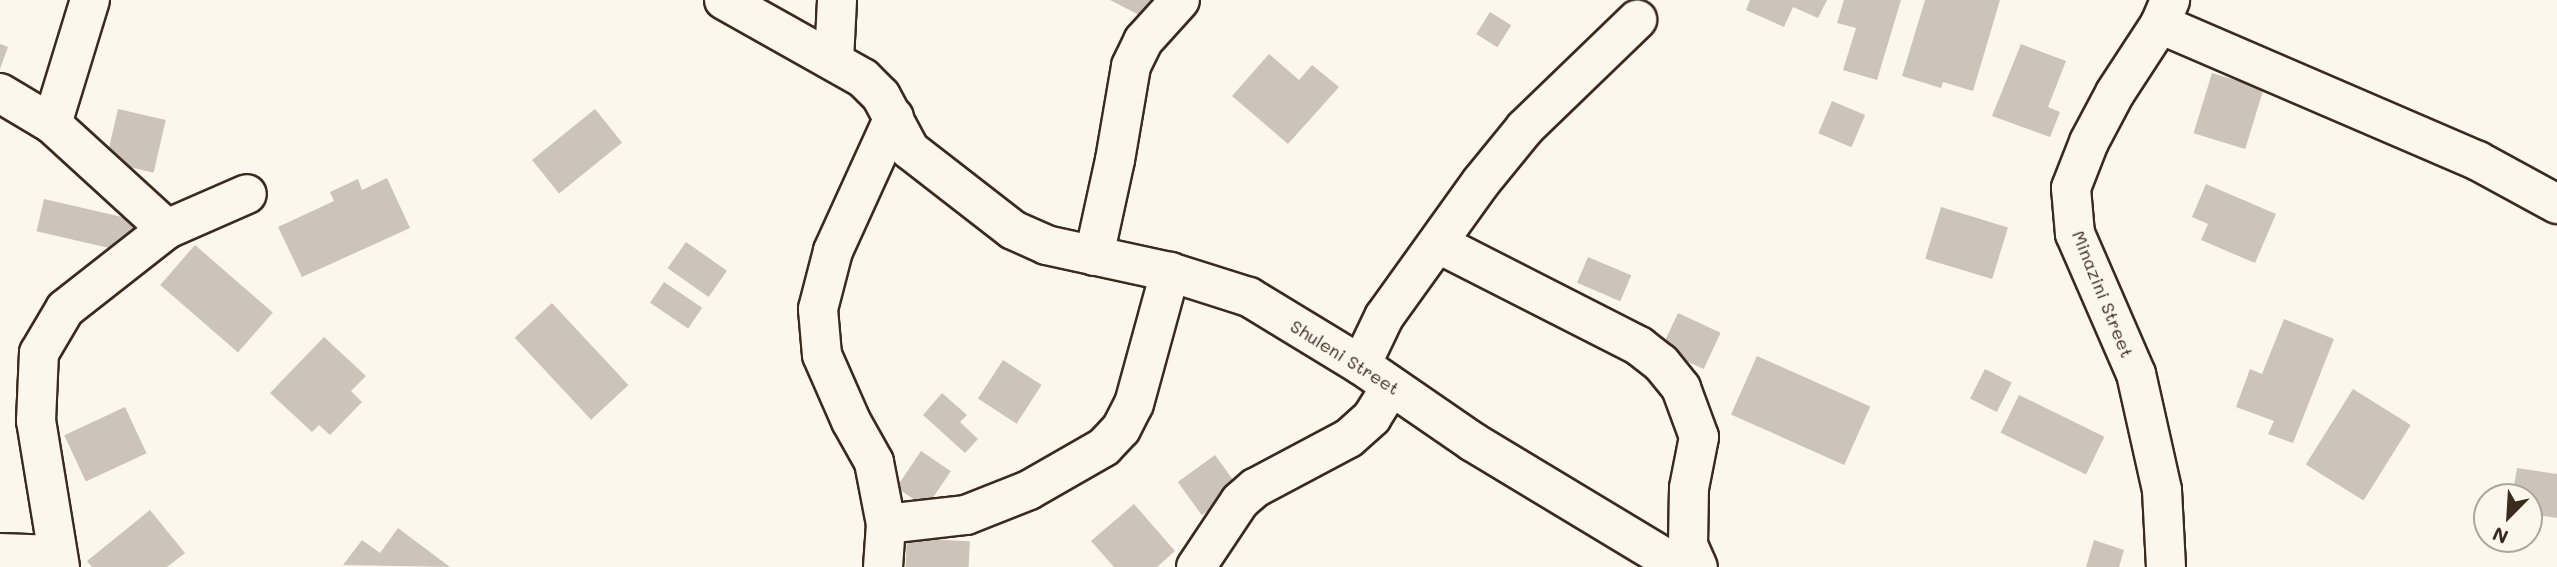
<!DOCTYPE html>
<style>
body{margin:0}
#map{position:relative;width:2557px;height:567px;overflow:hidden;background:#fbf7ec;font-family:Mali,sans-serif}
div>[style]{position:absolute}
.building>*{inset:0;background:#ccc4b9;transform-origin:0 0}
.roads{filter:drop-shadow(2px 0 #3b2a1e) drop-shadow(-2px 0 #3b2a1e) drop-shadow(0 2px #3b2a1e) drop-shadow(0 -2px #3b2a1e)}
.minor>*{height:38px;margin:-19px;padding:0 19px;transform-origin:19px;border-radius:19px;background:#fbf7ec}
span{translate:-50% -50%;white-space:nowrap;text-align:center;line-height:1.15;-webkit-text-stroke:5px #fbf7ec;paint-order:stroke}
.street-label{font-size:18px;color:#3b2a1e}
.north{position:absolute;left:2473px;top:483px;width:70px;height:70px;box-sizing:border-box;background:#fbf7ec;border:2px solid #aea59a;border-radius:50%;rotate:204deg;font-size:19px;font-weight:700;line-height:28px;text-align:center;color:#3b2a1e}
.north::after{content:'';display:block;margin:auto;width:24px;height:32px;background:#3b2a1e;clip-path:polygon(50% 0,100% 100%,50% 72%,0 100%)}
</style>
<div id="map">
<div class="building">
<div style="clip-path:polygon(1110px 0,1162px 0,1151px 21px)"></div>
<div style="clip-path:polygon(1750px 0,1827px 0,1818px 18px,1793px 7px,1784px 27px,1746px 10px)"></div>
<div style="clip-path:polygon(1844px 0,1901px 0,1877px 80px,1843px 70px,1856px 28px,1837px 23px)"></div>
<div style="clip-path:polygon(1925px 0,2000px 0,1973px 91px,1943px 82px,1941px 88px,1902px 76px)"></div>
<div style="left:1490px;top:12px;width:25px;height:26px;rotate:32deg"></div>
<div style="clip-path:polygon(0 44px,8px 47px,0 69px)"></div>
<div style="clip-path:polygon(2021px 44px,2066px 61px,2048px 107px,2060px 112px,2050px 137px,1992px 116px)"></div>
<div style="clip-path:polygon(1269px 54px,1299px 80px,1312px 65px,1339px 87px,1288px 144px,1232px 96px)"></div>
<div style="left:2212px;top:73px;width:54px;height:63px;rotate:17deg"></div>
<div style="left:1832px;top:101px;width:36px;height:35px;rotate:23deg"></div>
<div style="left:118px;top:109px;width:49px;height:54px;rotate:13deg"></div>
<div style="left:595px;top:109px;width:43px;height:81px;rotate:51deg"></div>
<div style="clip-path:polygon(387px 178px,410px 228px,302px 277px,278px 227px,334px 201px,330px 192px,358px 179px,362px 190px)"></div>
<div style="clip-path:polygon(2206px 184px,2276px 214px,2255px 263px,2201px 240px,2208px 224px,2192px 217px)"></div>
<div style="left:44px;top:199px;width:100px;height:33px;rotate:13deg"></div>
<div style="left:1941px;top:207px;width:70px;height:54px;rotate:17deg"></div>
<div style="left:686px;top:242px;width:50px;height:32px;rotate:35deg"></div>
<div style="left:195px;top:245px;width:103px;height:53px;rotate:41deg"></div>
<div style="left:1588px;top:257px;width:47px;height:28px;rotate:23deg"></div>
<div style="left:664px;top:282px;width:46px;height:25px;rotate:34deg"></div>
<div style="left:552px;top:303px;width:112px;height:51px;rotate:47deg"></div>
<div style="left:1678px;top:313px;width:47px;height:40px;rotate:25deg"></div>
<div style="clip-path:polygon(2284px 319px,2334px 339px,2293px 443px,2268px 434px,2274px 421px,2236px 407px,2250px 369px,2262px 374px)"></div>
<div style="clip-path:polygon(324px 337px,366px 376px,351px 391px,362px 402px,330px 435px,319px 425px,312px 432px,270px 393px)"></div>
<div style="left:1757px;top:356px;width:124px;height:64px;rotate:24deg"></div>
<div style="left:1003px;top:360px;width:46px;height:46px;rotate:33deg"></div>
<div style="left:1985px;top:369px;width:30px;height:33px;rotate:27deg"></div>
<div style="left:2353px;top:389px;width:68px;height:89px;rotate:32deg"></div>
<div style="clip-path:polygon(942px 393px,967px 415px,960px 422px,978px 439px,965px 453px,923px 415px)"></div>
<div style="left:2019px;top:395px;width:95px;height:42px;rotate:26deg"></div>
<div style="left:125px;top:407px;width:51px;height:67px;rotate:65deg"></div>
<div style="left:921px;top:451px;width:36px;height:44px;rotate:34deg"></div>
<div style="left:1215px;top:455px;width:41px;height:46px;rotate:54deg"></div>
<div style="clip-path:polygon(2517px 468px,2557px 474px,2557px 518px,2529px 514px,2529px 497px,2512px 497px)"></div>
<div style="clip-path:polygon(1134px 504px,1175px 551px,1157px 567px,1114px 567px,1091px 541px)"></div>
<div style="clip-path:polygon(150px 510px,185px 553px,167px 567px,92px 567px,87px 561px)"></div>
<div style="clip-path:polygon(398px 528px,450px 567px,343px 565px,362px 540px,380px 553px)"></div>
<div style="left:907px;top:538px;width:63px;height:29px;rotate:3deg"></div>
<div style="clip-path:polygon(2094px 540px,2124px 550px,2119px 567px,2086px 567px)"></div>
</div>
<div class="roads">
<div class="minor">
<div style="left:724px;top:0;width:159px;rotate:29.3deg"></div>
<div style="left:863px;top:78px;width:25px;rotate:45deg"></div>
<div style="left:881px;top:96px;width:61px;rotate:61.8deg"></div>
<div style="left:910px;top:150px;width:130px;rotate:37.8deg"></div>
<div style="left:1013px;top:230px;width:36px;rotate:24deg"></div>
<div style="left:1046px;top:245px;width:127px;rotate:12.3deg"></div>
<div style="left:1170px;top:272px;width:83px;rotate:17.6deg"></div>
<div style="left:1249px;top:297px;width:131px;rotate:31.3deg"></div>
<div style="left:1361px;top:365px;width:136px;rotate:34.5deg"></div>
<div style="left:1473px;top:442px;width:242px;rotate:31.1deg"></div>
<div style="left:2160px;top:24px;width:346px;rotate:23.3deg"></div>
<div style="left:2478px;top:161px;width:90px;rotate:28.6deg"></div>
<div style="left:834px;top:60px;width:60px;rotate:-87.1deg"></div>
<div style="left:0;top:93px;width:61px;rotate:30.8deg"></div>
<div style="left:52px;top:124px;width:156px;rotate:42.4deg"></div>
<div style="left:52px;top:124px;width:130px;rotate:-73deg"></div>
<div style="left:1439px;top:244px;width:225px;rotate:27deg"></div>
<div style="left:1639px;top:346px;width:28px;rotate:38deg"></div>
<div style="left:1661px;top:363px;width:32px;rotate:51deg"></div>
<div style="left:1681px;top:388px;width:52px;rotate:69.8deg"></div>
<div style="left:1699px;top:437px;width:52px;rotate:101.1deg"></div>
<div style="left:1689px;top:488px;width:57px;rotate:91deg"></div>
<div style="left:1688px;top:545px;width:24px;rotate:66deg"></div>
<div style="left:1094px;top:256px;width:98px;rotate:-77.7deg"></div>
<div style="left:1115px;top:160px;width:95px;rotate:-80.3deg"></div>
<div style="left:1131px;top:66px;width:28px;rotate:-64deg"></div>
<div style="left:1143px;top:41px;width:55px;rotate:-47.9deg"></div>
<div style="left:1361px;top:365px;width:53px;rotate:-64.4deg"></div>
<div style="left:1384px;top:317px;width:166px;rotate:-54.3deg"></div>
<div style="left:1481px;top:182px;width:70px;rotate:-50.8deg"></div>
<div style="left:1525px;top:128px;width:156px;rotate:-44deg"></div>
<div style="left:886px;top:524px;width:81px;rotate:-6.4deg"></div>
<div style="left:966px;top:515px;width:68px;rotate:-21.6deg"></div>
<div style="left:1029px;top:490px;width:86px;rotate:-29.8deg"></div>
<div style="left:1104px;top:447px;width:25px;rotate:-47deg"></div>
<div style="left:1121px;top:429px;width:28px;rotate:-63deg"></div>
<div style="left:1134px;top:404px;width:137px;rotate:-74.7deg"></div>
<div style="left:0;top:553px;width:56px;rotate:2deg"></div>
<div style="left:60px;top:567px;width:148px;rotate:-99.3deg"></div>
<div style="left:36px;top:421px;width:68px;rotate:-87.5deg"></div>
<div style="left:39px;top:353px;width:51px;rotate:-59.4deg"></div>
<div style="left:65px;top:309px;width:130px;rotate:-38.1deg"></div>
<div style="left:167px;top:229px;width:87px;rotate:-23.6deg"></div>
<div style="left:883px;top:567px;width:43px;rotate:-86deg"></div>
<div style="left:886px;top:524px;width:63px;rotate:-101deg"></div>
<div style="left:874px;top:462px;width:47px;rotate:-119.3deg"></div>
<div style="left:851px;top:421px;width:72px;rotate:-113.7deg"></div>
<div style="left:822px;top:355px;width:46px;rotate:-95deg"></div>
<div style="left:818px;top:309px;width:60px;rotate:-75.5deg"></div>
<div style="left:833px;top:251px;width:147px;rotate:-65.5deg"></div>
<div style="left:1196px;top:567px;width:79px;rotate:-56.3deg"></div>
<div style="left:1240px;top:501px;width:20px;rotate:-41deg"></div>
<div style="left:1255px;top:488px;width:106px;rotate:-28deg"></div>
<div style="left:1349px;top:438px;width:31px;rotate:-42deg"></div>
<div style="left:1372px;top:417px;width:36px;rotate:-58deg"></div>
<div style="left:2166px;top:567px;width:77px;rotate:-93deg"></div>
<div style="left:2162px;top:490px;width:119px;rotate:-102.6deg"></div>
<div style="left:2136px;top:374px;width:153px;rotate:-113.5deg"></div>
<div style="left:2075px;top:234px;width:46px;rotate:-95deg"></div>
<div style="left:2071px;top:188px;width:49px;rotate:-68.6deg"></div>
<div style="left:2089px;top:142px;width:55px;rotate:-62deg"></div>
<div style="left:2115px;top:93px;width:82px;rotate:-56.9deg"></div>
<div style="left:2160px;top:24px;width:26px;rotate:-67deg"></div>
</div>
</div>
<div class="street-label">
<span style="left:2103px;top:294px;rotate:68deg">Minazini Street</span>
<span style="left:1345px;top:357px;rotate:32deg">Shuleni Street</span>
</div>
<div class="north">N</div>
</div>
